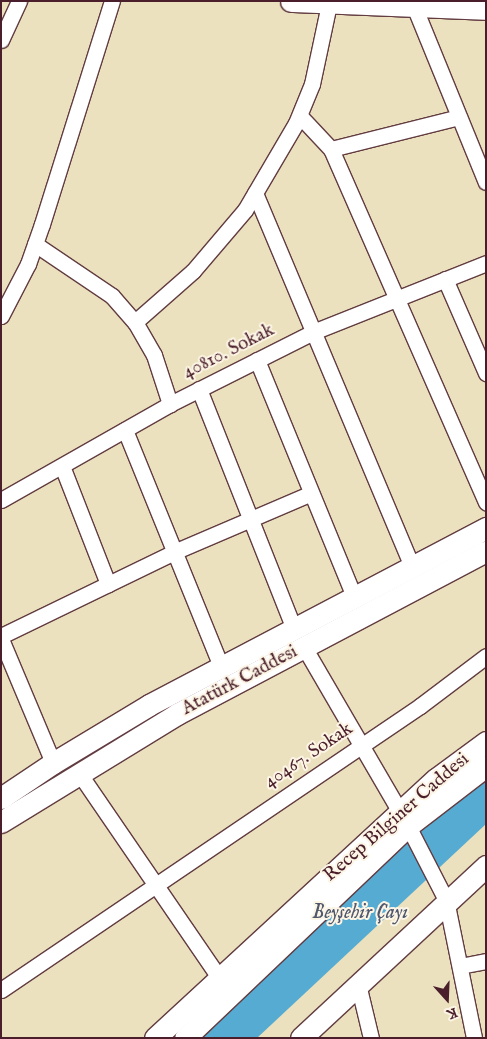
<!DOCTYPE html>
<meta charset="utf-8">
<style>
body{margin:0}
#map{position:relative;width:487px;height:1039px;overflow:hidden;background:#ebe1be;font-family:"IM FELL English",serif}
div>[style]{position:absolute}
.water>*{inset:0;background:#55abd1}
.roads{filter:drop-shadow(1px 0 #623c41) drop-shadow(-1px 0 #623c41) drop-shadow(0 1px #623c41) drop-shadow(0 -1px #623c41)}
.street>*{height:15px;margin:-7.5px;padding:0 7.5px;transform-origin:7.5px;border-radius:7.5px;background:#fff}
.secondary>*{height:21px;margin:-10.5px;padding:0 10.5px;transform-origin:10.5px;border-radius:10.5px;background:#fff}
span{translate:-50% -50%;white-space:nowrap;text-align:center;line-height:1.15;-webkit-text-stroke:4px #fcf5e5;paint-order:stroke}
.street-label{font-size:19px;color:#4a1f2b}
.water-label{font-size:20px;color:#4e576d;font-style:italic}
.frame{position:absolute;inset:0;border:2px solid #4a1f2b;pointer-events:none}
.north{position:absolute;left:422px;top:974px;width:50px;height:50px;-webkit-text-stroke:4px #fcf5e5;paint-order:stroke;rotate:160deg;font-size:14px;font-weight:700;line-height:20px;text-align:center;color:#4a1f2b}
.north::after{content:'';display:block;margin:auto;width:18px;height:22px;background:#4a1f2b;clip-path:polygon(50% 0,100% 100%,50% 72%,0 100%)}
</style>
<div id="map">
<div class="water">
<div style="clip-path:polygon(486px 776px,486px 824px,257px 1038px,200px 1038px,373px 872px)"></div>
</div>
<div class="roads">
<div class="street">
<div style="left:414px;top:6px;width:190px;rotate:67.8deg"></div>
<div style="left:1px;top:40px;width:43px;rotate:-65.2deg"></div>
<div style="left:300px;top:116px;width:45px;rotate:46.8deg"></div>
<div style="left:331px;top:149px;width:386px;rotate:66.3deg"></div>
<div style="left:331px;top:149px;width:132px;rotate:-14deg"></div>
<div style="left:255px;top:193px;width:406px;rotate:67.2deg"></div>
<div style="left:35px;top:244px;width:93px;rotate:34deg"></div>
<div style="left:112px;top:296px;width:35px;rotate:49deg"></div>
<div style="left:135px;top:322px;width:38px;rotate:60deg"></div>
<div style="left:154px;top:355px;width:52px;rotate:71.9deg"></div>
<div style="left:445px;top:279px;width:103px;rotate:66.4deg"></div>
<div style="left:1px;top:316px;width:59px;rotate:-62.6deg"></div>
<div style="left:28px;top:264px;width:42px;rotate:-70.7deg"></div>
<div style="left:42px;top:224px;width:234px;rotate:-72.6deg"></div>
<div style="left:135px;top:322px;width:77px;rotate:-41.3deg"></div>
<div style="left:193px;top:271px;width:80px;rotate:-49.6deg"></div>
<div style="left:245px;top:210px;width:101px;rotate:-59.6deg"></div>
<div style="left:296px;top:123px;width:42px;rotate:-67.7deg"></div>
<div style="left:312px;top:84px;width:82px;rotate:-78deg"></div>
<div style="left:257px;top:360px;width:256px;rotate:67.7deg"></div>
<div style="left:199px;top:389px;width:258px;rotate:68.4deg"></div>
<div style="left:125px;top:430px;width:256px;rotate:67.9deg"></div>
<div style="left:62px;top:466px;width:127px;rotate:68.7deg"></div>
<div style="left:1px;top:500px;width:194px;rotate:-29.6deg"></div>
<div style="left:170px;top:404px;width:160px;rotate:-26.7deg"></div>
<div style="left:313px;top:332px;width:186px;rotate:-21.7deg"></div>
<div style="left:1px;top:636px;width:192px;rotate:-25.9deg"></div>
<div style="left:174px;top:552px;width:147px;rotate:-23.2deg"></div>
<div style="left:1px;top:639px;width:134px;rotate:67.2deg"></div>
<div style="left:304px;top:647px;width:207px;rotate:59.8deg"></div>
<div style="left:408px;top:826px;width:83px;rotate:62.8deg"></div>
<div style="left:446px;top:900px;width:141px;rotate:78.5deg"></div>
<div style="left:79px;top:773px;width:257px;rotate:55.6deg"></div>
<div style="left:460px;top:966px;width:26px;rotate:-11deg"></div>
<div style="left:358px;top:984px;width:56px;rotate:76.5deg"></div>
<div style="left:1px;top:990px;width:506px;rotate:-34.13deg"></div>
<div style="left:420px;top:706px;width:83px;rotate:-37.1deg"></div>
</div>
<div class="secondary">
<div style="left:291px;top:1px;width:195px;rotate:2.3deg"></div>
<div style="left:1px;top:798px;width:63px;rotate:-33.9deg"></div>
<div style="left:53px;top:763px;width:112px;rotate:-31.1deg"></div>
<div style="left:149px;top:705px;width:381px;rotate:-27.7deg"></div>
<div style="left:1px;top:822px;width:206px;rotate:-31.5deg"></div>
<div style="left:177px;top:714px;width:349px;rotate:-27.8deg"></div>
<div style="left:155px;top:1038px;width:382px;rotate:-42.7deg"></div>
<div style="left:436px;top:779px;width:62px;rotate:-36.5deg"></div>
<div style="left:185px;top:1038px;width:308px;rotate:-43.6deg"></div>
<div style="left:408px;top:826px;width:98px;rotate:-37.6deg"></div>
<div style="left:301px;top:1038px;width:253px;rotate:-42.9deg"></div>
</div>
</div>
<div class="street-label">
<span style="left:229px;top:352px;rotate:-27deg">40810. Sokak</span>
<span style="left:240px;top:681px;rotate:-28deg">Atatürk Caddesi</span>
<span style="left:309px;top:756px;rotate:-34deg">40467. Sokak</span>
<span style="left:397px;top:818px;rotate:-41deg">Recep Bilginer Caddesi</span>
</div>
<div class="water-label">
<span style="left:360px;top:912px">Beyşehir Çayı</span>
</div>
<div class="frame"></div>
<div class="north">K</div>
</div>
